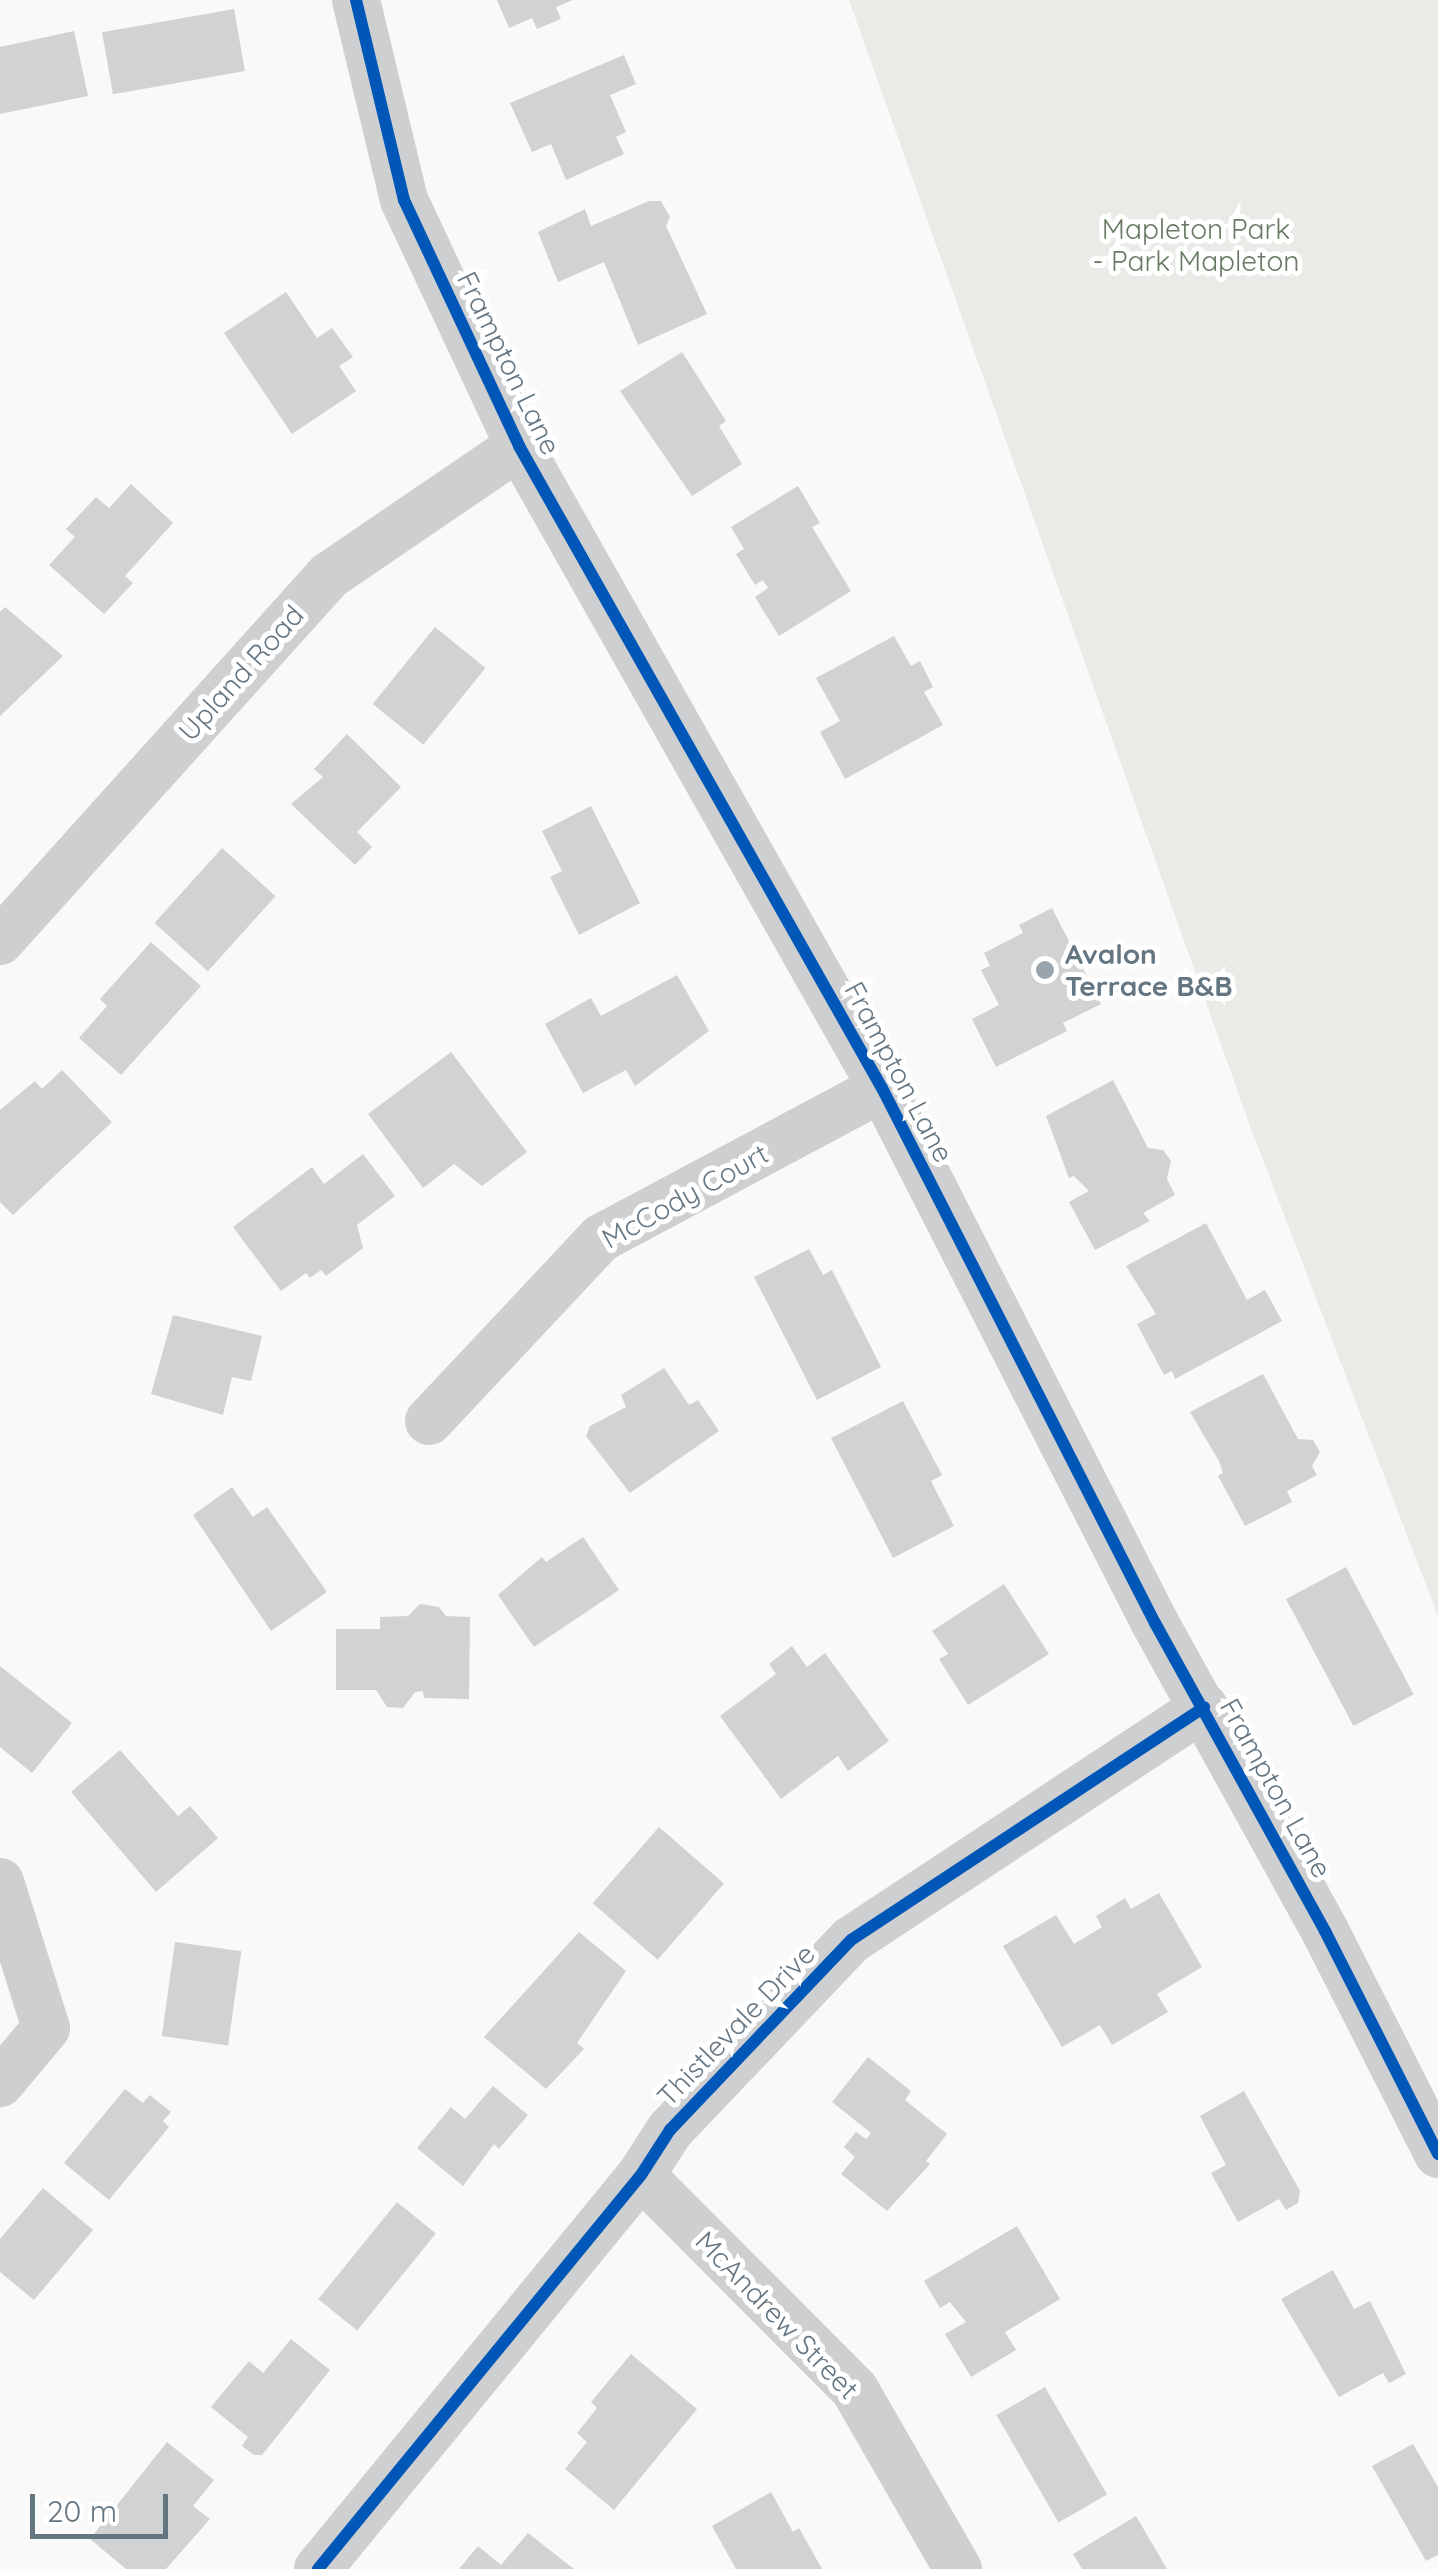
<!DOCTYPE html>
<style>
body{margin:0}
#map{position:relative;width:1438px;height:2569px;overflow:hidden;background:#f9f9f9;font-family:Quicksand,sans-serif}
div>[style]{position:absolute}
.green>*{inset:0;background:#e8ebe6}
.building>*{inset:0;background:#d0d2d3;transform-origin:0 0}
.minor>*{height:48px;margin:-24px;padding:0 24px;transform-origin:24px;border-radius:24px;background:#cecfd0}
.cycleway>*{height:12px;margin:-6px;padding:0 6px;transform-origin:6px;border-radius:6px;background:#0057b8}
.dots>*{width:28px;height:28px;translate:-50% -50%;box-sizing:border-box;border:5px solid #fff;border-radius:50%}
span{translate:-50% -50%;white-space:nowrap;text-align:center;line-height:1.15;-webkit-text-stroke:10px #fff;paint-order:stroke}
.park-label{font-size:28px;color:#687a64}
.street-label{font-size:28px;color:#657683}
.poi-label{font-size:28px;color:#657683;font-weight:700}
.left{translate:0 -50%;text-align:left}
.scale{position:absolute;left:30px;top:2494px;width:138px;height:45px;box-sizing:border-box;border:5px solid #657683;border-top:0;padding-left:12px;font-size:30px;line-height:35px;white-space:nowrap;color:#657683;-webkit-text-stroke:8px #fff;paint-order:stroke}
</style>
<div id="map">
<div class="green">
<div style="clip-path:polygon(849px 0,1438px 0,1438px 1616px,1250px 1126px)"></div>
</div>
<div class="building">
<div style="clip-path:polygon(497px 0,573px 0,556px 7px,561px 19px,537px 29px,532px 18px,509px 28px)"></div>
<div style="left:234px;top:9px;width:63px;height:134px;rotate:80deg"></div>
<div style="clip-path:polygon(74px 31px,88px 96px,0 114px,0 47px)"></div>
<div style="clip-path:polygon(624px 55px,636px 84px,610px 95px,626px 132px,616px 137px,624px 154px,566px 180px,551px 144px,532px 152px,510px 103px)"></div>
<div style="clip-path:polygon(649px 201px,661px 201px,670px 217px,666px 226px,707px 314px,638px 345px,604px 262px,558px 282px,538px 232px,585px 209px,591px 226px)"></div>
<div style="clip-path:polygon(286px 292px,317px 338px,332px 328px,353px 357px,339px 366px,356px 391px,292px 434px,224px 333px)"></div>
<div style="clip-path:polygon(682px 352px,726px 421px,719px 426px,742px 464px,692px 496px,620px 391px)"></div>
<div style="clip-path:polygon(131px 484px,173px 523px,125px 576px,133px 583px,104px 614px,49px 565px,75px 537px,66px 529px,96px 497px,109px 508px)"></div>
<div style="clip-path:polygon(798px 486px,820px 523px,812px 527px,851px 591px,779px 636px,755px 597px,768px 588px,763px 580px,755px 585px,736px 554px,744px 549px,731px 527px)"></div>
<div style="clip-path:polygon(5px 607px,63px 656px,0 716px,0 612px)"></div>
<div style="left:435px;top:627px;width:65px;height:99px;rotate:39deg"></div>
<div style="clip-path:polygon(894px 636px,911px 666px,920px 661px,933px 687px,924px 692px,943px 725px,845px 779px,820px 732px,840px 721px,816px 678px)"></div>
<div style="clip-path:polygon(347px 734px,401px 787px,357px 832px,372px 847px,355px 865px,291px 804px,323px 777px,314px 769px)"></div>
<div style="clip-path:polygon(591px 806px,640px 903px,579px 935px,550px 877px,562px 871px,542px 831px)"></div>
<div style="left:222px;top:848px;width:72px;height:101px;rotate:42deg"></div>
<div style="clip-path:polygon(1052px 908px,1101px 1004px,1063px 1023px,1067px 1031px,996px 1067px,972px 1019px,999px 1005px,981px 970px,990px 966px,984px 953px,1023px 933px,1019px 925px)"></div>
<div style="clip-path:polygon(151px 942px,201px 986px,121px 1075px,79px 1038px,107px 1006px,100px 999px)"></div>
<div style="clip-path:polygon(677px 975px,709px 1031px,635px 1086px,626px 1070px,583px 1093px,545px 1024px,591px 998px,601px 1016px)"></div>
<div style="clip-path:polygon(451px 1052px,527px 1152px,482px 1186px,454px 1164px,423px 1188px,368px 1114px)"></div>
<div style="clip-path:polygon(62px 1070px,112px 1122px,13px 1215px,0 1202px,0 1110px,35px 1081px,42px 1089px)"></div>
<div style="clip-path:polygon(1113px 1080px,1148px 1148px,1163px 1150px,1171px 1161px,1167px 1179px,1175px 1195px,1143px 1213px,1150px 1221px,1095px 1250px,1069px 1202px,1089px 1191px,1074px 1176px,1069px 1178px,1046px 1116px)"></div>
<div style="clip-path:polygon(363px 1154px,395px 1196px,357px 1225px,363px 1248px,326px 1276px,321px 1270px,310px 1278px,306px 1273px,281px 1291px,233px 1227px,312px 1167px,324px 1184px)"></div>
<div style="clip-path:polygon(1206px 1223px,1247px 1300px,1265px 1290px,1282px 1321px,1175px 1379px,1172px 1371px,1164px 1375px,1137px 1324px,1156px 1314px,1126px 1266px)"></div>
<div style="clip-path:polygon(809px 1249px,823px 1275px,832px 1270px,881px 1367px,817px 1400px,754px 1277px)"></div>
<div style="clip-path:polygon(173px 1315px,262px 1336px,251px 1381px,232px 1377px,223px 1415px,151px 1394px)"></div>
<div style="clip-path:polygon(664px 1368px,689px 1405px,698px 1400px,719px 1431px,630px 1493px,586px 1436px,590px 1426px,626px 1407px,621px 1395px)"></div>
<div style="clip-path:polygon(1263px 1374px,1298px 1439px,1313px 1440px,1320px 1452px,1312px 1466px,1317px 1475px,1287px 1491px,1292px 1502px,1245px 1526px,1218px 1476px,1223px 1473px,1219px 1461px,1190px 1412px)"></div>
<div style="clip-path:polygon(903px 1401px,942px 1475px,931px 1481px,954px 1526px,893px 1558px,831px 1438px)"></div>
<div style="clip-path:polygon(232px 1487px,253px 1517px,267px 1507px,327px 1592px,271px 1631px,193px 1515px)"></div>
<div style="clip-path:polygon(583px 1537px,619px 1590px,534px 1647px,498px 1595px,542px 1557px,546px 1562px)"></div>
<div style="left:1346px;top:1567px;width:144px;height:68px;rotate:62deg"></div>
<div style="clip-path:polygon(1004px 1584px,1049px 1654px,968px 1705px,939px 1659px,948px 1654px,932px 1631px)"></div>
<div style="clip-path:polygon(420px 1604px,439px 1607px,446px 1616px,470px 1617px,469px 1699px,424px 1698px,423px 1691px,415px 1692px,403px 1708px,387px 1707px,376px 1690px,336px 1690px,336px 1629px,380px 1629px,380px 1617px,408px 1616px)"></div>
<div style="clip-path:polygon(792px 1646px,807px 1667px,825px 1653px,889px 1741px,848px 1771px,838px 1756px,781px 1799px,720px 1716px,776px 1674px,769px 1664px)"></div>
<div style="clip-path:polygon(0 1666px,72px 1723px,32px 1773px,0 1747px)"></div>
<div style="clip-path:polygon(120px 1750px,178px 1816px,190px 1806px,218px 1838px,156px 1892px,71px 1792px)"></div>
<div style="left:659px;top:1827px;width:86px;height:101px;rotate:41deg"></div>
<div style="clip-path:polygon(1159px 1893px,1202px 1967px,1157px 1994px,1168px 2012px,1112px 2045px,1100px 2025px,1062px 2047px,1003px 1946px,1056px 1915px,1074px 1944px,1102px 1927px,1096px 1916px,1125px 1898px,1131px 1909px)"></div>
<div style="clip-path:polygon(579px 1932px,626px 1971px,577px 2043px,584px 2049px,546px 2089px,484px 2037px)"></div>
<div style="left:175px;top:1942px;width:67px;height:95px;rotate:8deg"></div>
<div style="clip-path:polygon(868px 2057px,911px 2091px,905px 2100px,947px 2134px,926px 2161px,930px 2164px,887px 2211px,841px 2174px,855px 2157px,844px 2147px,856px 2132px,866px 2139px,871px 2133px,832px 2102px)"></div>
<div style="clip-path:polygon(493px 2086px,528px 2115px,499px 2149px,494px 2144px,463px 2186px,417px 2148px,451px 2107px,465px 2119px)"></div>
<div style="clip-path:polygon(125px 2089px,143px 2103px,150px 2095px,171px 2112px,163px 2121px,169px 2127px,109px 2200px,64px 2163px)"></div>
<div style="clip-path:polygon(1244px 2091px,1300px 2191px,1298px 2203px,1286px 2210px,1279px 2199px,1238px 2222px,1211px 2173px,1226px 2165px,1200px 2116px)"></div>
<div style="clip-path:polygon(43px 2188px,93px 2230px,34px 2300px,0 2272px,0 2239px)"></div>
<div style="left:397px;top:2202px;width:50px;height:125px;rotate:39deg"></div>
<div style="clip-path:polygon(1017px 2226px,1060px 2299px,1005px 2332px,1016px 2350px,971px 2377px,945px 2334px,966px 2322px,950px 2302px,940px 2308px,924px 2281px)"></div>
<div style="clip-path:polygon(1333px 2270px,1354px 2309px,1370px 2301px,1406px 2374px,1389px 2383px,1383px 2373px,1339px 2397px,1281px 2299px)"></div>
<div style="clip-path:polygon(291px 2339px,330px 2370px,262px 2455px,254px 2455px,242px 2446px,248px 2437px,211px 2407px,249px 2361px,263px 2373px)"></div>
<div style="clip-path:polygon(631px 2354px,697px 2409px,614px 2510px,565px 2469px,587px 2442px,577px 2433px,597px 2408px,591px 2402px)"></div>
<div style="left:1045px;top:2387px;width:124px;height:56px;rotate:60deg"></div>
<div style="clip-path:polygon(167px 2442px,214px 2480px,193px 2506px,210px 2519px,166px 2569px,126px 2569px,90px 2539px)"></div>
<div style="clip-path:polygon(1413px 2444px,1438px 2487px,1438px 2555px,1426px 2561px,1372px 2466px)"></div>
<div style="clip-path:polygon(771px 2492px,793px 2532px,799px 2528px,822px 2569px,736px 2569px,712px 2526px)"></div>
<div style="clip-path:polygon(1136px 2516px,1167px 2569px,1082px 2569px,1073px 2554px)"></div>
<div style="clip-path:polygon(528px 2533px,574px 2569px,459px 2569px,478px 2546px,501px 2565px)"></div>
</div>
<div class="minor">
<div style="left:356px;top:0;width:206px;rotate:76.5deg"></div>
<div style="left:404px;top:200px;width:272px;rotate:64.9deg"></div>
<div style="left:519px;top:446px;width:738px;rotate:60.52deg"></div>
<div style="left:882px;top:1088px;width:601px;rotate:62.97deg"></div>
<div style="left:1155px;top:1623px;width:352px;rotate:61.1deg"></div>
<div style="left:1325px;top:1931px;width:250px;rotate:63.1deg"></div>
<div style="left:0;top:941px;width:493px;rotate:-48deg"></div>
<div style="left:330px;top:575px;width:229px;rotate:-34.3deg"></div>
<div style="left:429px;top:1421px;width:251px;rotate:-46.8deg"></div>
<div style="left:601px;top:1238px;width:319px;rotate:-28.1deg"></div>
<div style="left:0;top:1882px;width:153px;rotate:72.5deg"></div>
<div style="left:46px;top:2028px;width:72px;rotate:129.9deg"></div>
<div style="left:641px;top:2175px;width:303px;rotate:45.1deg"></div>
<div style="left:855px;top:2390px;width:207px;rotate:60.1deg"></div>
<div style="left:318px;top:2569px;width:509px;rotate:-50.66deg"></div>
<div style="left:641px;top:2175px;width:54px;rotate:-57.2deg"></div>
<div style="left:670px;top:2130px;width:262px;rotate:-46.4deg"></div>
<div style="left:851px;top:1940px;width:423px;rotate:-33.4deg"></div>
</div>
<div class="cycleway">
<div style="left:356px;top:0;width:206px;rotate:76.5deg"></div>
<div style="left:404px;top:200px;width:272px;rotate:64.9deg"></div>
<div style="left:519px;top:446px;width:738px;rotate:60.52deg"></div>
<div style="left:882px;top:1088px;width:601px;rotate:62.97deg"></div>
<div style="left:1155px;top:1623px;width:352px;rotate:61.1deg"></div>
<div style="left:1325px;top:1931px;width:250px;rotate:63.1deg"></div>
<div style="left:318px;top:2569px;width:509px;rotate:-50.66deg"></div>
<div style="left:641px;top:2175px;width:54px;rotate:-57.2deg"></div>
<div style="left:670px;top:2130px;width:262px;rotate:-46.4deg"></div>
<div style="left:851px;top:1940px;width:423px;rotate:-33.4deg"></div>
</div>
<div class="dots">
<div style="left:1045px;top:970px;background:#99a4ac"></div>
</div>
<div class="park-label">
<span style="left:1196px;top:245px">Mapleton Park<br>- Park Mapleton</span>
</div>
<div class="street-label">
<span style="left:509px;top:363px;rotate:64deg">Frampton Lane</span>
<span style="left:241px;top:673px;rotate:-48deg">Upland Road</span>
<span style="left:899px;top:1072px;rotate:62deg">Frampton Lane</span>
<span style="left:685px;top:1196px;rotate:-29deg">McCody Court</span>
<span style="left:1276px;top:1788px;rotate:61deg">Frampton Lane</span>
<span style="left:736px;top:2025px;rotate:-46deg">Thistlevale Drive</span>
<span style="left:777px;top:2315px;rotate:46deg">McAndrew Street</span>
</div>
<div class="poi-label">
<span class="left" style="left:1065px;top:970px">Avalon<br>Terrace B&amp;B</span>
</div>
<div class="scale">20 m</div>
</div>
